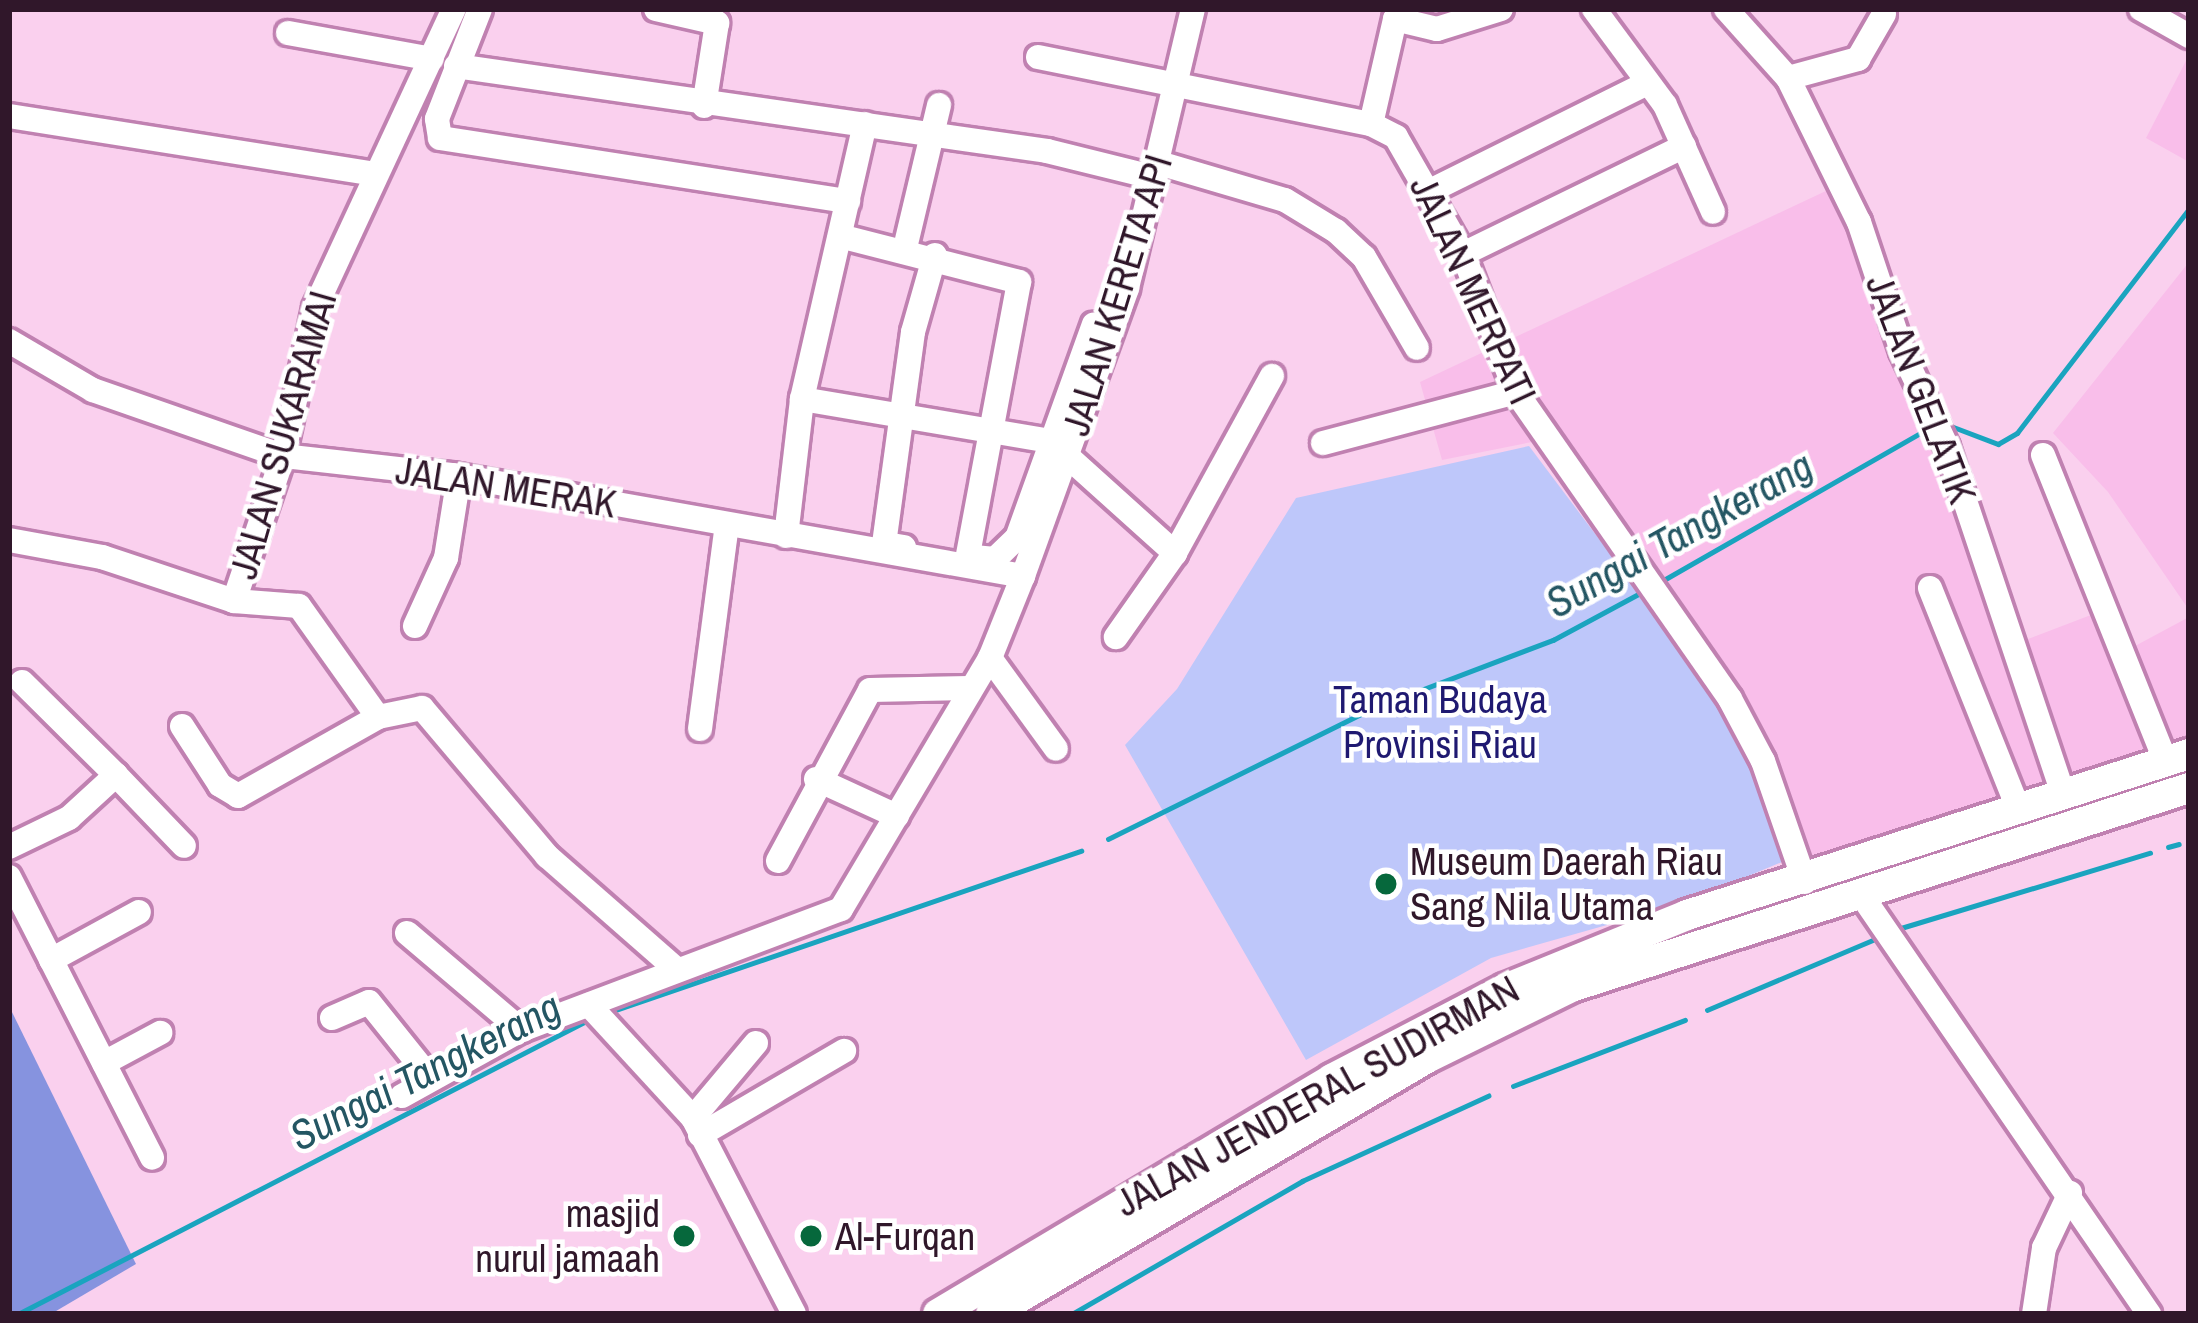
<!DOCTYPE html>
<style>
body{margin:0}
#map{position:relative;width:2198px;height:1323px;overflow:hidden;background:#fad0ee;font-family:"Archivo Narrow",sans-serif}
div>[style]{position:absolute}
.built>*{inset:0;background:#f9beea}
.green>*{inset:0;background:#bec7fa}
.forest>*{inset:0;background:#8693df}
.stream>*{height:4.5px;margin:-2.25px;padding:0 2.25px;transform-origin:2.25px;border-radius:2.25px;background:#1aa4bf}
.roads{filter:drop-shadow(3px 0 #c081b1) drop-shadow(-3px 0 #c081b1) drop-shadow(0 3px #c081b1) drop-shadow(0 -3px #c081b1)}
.minor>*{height:24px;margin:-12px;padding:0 12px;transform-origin:12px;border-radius:12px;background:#fff}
.major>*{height:30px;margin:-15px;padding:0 15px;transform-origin:15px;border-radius:15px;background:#fff}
.dots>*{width:33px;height:33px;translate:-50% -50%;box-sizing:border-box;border:6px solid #fff;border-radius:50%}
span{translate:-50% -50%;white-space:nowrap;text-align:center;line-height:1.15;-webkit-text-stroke:9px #fff;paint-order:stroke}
.street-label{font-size:39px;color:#30172a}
.park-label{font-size:39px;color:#1f1971}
.poi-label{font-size:39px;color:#30172a}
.left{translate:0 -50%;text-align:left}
.right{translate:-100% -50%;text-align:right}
.water-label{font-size:42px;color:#245663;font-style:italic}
.frame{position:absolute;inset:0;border:12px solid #30172a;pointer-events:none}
</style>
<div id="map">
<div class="built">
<div style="clip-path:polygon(2189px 55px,2189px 162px,2146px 138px)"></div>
<div style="clip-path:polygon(1845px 182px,2020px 642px,2104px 610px,2122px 653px,2189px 617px,2189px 745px,1797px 864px,1680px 633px,1532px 442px,1442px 460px,1420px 382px)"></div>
<div style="clip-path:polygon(2189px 262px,2189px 610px,2108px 492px,2053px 433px)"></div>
</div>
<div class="green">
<div style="clip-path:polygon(1529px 446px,1739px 725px,1794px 857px,1681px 904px,1491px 958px,1306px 1060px,1125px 745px,1177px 689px,1296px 498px)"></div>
</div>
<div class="forest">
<div style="clip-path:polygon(9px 1006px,136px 1264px,51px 1314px,9px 1314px)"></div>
</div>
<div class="stream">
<div style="left:1943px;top:423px;width:59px;rotate:20.9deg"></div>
<div style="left:1998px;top:444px;width:22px;rotate:-30deg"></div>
<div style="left:2017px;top:433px;width:282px;rotate:-52.5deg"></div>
<div style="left:1662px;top:581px;width:305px;rotate:-29.8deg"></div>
<div style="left:1108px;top:839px;width:293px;rotate:-26.3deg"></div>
<div style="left:1371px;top:709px;width:195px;rotate:-20.8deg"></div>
<div style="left:1553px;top:640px;width:106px;rotate:-28.3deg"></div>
<div style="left:2168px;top:847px;width:11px;rotate:-15deg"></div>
<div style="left:1901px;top:928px;width:260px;rotate:-16.8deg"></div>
<div style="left:1707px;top:1010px;width:182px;rotate:-22.9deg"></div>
<div style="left:610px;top:1012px;width:498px;rotate:-18.9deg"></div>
<div style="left:1513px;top:1086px;width:184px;rotate:-21deg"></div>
<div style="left:18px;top:1314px;width:641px;rotate:-27.28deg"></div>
<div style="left:1072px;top:1314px;width:266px;rotate:-30deg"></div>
<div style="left:1302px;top:1181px;width:205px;rotate:-24.6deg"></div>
</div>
<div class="roads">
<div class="minor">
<div style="left:480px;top:9px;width:118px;rotate:111.4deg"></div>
<div style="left:437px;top:119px;width:19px;rotate:81deg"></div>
<div style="left:440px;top:138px;width:413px;rotate:8.8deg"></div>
<div style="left:656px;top:9px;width:63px;rotate:12.9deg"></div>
<div style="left:717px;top:23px;width:84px;rotate:98.9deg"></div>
<div style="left:1594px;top:9px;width:119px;rotate:53.5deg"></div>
<div style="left:1665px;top:105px;width:117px;rotate:65.8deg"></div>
<div style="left:1726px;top:9px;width:93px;rotate:48.1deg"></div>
<div style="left:1788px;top:78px;width:161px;rotate:63.8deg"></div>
<div style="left:1859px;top:222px;width:136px;rotate:71.6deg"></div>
<div style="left:1902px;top:351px;width:106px;rotate:64.9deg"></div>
<div style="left:1947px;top:447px;width:369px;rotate:71.5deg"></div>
<div style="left:2141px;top:9px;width:55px;rotate:29.4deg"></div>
<div style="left:288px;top:33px;width:146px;rotate:10.2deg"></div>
<div style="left:1038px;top:57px;width:340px;rotate:11.4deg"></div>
<div style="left:1371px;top:124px;width:28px;rotate:27deg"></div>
<div style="left:1396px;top:137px;width:135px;rotate:60.2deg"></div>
<div style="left:1463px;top:254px;width:148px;rotate:69deg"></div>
<div style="left:1516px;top:392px;width:374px;rotate:55.1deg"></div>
<div style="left:1730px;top:699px;width:70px;rotate:62deg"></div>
<div style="left:1763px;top:761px;width:128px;rotate:70.9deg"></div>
<div style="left:456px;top:66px;width:597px;rotate:8.18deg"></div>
<div style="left:1047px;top:151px;width:112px;rotate:13.9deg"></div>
<div style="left:1788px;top:78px;width:73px;rotate:-15.2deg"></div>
<div style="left:1858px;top:59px;width:52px;rotate:-60deg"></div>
<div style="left:9px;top:116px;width:371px;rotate:9deg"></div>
<div style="left:1371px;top:124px;width:108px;rotate:-77.1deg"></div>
<div style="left:1395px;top:19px;width:43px;rotate:13.4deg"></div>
<div style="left:1437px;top:29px;width:67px;rotate:-17.4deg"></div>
<div style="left:1159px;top:163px;width:131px;rotate:16.4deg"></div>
<div style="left:1285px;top:200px;width:60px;rotate:31.3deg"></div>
<div style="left:1336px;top:231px;width:38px;rotate:43deg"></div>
<div style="left:1364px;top:257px;width:105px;rotate:59.8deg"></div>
<div style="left:1432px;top:190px;width:241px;rotate:-26.4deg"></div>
<div style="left:840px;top:236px;width:185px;rotate:14.4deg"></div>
<div style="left:1019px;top:282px;width:278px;rotate:100.6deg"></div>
<div style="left:905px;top:248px;width:147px;rotate:-76.6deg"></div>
<div style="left:1463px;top:254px;width:246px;rotate:-26deg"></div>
<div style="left:9px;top:341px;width:97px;rotate:30.3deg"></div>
<div style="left:93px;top:390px;width:201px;rotate:19.2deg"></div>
<div style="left:283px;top:456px;width:171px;rotate:6.4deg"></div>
<div style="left:453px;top:475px;width:579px;rotate:10.05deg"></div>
<div style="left:802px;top:399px;width:257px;rotate:9.6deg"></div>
<div style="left:1323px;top:443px;width:200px;rotate:-14.8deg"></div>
<div style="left:1066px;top:455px;width:147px;rotate:42deg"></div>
<div style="left:1175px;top:553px;width:103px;rotate:125.1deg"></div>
<div style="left:2043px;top:455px;width:331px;rotate:68.2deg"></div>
<div style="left:786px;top:536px;width:138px;rotate:-83.3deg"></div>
<div style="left:802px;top:399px;width:282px;rotate:-77.1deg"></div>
<div style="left:9px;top:540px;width:95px;rotate:10.4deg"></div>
<div style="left:102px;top:557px;width:139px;rotate:18.4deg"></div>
<div style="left:234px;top:601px;width:65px;rotate:4.4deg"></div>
<div style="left:299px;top:606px;width:136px;rotate:54.6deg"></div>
<div style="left:904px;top:547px;width:20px;rotate:-171deg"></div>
<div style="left:884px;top:544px;width:214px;rotate:-82.2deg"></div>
<div style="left:913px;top:332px;width:80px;rotate:-74.1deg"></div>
<div style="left:1175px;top:553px;width:202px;rotate:-61.3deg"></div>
<div style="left:974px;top:557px;width:21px;rotate:5deg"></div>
<div style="left:995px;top:559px;width:30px;rotate:-44deg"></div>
<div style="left:1017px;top:538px;width:227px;rotate:-70.2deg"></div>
<div style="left:1930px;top:588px;width:239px;rotate:68.2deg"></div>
<div style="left:234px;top:601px;width:153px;rotate:-71.3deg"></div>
<div style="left:283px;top:456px;width:151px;rotate:-77.8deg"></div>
<div style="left:315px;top:308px;width:330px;rotate:-65.1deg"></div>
<div style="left:415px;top:626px;width:75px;rotate:-65.5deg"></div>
<div style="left:446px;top:558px;width:83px;rotate:-81deg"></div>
<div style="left:990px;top:658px;width:112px;rotate:54deg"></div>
<div style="left:22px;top:682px;width:132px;rotate:44.7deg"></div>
<div style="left:182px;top:726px;width:70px;rotate:57.2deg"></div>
<div style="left:220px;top:785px;width:21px;rotate:31deg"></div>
<div style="left:238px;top:796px;width:161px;rotate:-29.4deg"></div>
<div style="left:378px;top:717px;width:45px;rotate:-11.6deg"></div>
<div style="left:422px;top:708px;width:194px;rotate:49.8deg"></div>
<div style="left:547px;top:856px;width:173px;rotate:41.2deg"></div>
<div style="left:700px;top:729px;width:206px;rotate:-82.5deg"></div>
<div style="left:816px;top:779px;width:89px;rotate:24.6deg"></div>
<div style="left:9px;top:847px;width:67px;rotate:-25.8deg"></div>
<div style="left:69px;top:818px;width:64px;rotate:-42.5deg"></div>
<div style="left:116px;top:775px;width:98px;rotate:46.2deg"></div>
<div style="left:778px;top:861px;width:194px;rotate:-61.7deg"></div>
<div style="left:870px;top:690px;width:99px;rotate:-1.2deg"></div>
<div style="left:9px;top:877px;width:315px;rotate:63deg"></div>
<div style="left:1860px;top:893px;width:511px;rotate:55.53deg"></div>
<div style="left:407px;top:933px;width:150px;rotate:40.4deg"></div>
<div style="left:521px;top:1030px;width:342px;rotate:-20.7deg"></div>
<div style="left:841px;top:909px;width:292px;rotate:-59.3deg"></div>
<div style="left:990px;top:658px;width:88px;rotate:-68.1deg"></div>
<div style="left:1023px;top:576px;width:306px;rotate:-70.1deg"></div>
<div style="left:1127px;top:288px;width:287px;rotate:-76.7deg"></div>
<div style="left:51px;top:960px;width:100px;rotate:-28.6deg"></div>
<div style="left:589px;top:1005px;width:154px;rotate:47.4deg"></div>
<div style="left:693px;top:1118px;width:220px;rotate:62.7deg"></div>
<div style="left:332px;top:1018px;width:40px;rotate:-23.4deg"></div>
<div style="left:369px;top:1002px;width:99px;rotate:51.2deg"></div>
<div style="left:104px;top:1063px;width:64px;rotate:-28.2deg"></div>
<div style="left:402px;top:1096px;width:136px;rotate:-29deg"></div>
<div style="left:693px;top:1118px;width:98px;rotate:-50deg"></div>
<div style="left:700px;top:1135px;width:167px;rotate:-30.3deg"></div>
<div style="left:2034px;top:1314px;width:67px;rotate:-81.4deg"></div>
<div style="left:2044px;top:1248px;width:61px;rotate:-64.7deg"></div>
</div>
<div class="major">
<div style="left:938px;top:1314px;width:459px;rotate:-30.8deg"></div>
<div style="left:1332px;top:1079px;width:195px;rotate:-27.5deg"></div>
<div style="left:1505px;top:989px;width:196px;rotate:-22.1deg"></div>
<div style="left:1687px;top:915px;width:527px;rotate:-17.78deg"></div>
<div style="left:991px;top:1314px;width:506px;rotate:-30.42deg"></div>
<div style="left:1427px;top:1058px;width:161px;rotate:-26.2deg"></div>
<div style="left:1571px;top:987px;width:649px;rotate:-17.85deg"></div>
</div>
</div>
<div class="dots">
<div style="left:1386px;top:884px;background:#06683c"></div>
<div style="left:684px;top:1236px;background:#06683c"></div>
<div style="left:811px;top:1236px;background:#06683c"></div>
</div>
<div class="street-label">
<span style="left:1473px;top:290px;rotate:65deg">JALAN MERPATI</span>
<span style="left:1117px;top:295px;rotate:-73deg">JALAN KERETA API</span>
<span style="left:1921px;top:389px;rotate:69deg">JALAN GELATIK</span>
<span style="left:283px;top:435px;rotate:-74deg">JALAN SUKARAMAI</span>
<span style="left:506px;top:487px;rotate:9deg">JALAN MERAK</span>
<span style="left:1317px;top:1096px;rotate:-29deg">JALAN JENDERAL SUDIRMAN</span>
</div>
<div class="park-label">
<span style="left:1440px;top:722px">Taman Budaya<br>Provinsi Riau</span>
</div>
<div class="poi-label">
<span class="left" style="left:1410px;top:884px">Museum Daerah Riau<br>Sang Nila Utama</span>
<span class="right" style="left:660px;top:1236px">masjid<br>nurul jamaah</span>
<span class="left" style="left:835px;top:1236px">Al-Furqan</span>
</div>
<div class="water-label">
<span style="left:1679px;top:534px;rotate:-29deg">Sungai Tangkerang</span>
<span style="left:425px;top:1071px;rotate:-27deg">Sungai Tangkerang</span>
</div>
<div class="frame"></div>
</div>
